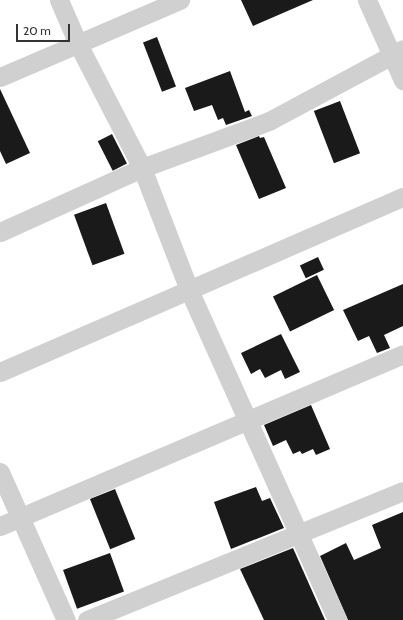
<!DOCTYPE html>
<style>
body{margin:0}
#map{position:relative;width:403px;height:620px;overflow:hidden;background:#fff;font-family:Cabin,sans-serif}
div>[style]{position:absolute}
.building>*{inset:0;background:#1a1a1a;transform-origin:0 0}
.street>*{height:19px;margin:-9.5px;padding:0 9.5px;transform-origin:9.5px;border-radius:9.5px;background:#d0d0d0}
span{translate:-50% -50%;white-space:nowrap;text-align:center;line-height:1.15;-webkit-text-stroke:4px #fff;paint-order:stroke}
.scale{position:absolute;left:16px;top:24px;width:54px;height:18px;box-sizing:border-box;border:2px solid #333;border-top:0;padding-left:5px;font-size:12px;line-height:14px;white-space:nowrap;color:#333;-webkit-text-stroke:3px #fff;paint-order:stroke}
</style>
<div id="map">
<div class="building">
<div style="clip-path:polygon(241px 0,313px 0,253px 26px)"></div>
<div style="left:157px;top:37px;width:53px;height:15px;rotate:69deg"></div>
<div style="clip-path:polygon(230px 71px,245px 112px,249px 110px,252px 116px,226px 125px,223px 118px,218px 120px,212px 105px,194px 111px,185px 88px)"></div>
<div style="clip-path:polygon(0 89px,30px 153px,6px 164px,0 151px)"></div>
<div style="left:340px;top:101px;width:56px;height:28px;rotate:69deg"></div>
<div style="left:112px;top:134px;width:33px;height:16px;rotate:63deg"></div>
<div style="clip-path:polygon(259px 136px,260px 138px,264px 137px,286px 188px,259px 199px,236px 145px)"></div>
<div style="left:106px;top:203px;width:54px;height:34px;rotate:70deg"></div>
<div style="left:318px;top:257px;width:14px;height:20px;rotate:65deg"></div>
<div style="left:317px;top:275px;width:39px;height:49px;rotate:64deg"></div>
<div style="clip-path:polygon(403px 284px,403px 326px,384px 335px,390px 348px,377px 353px,369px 336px,358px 341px,343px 310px)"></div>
<div style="clip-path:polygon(281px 334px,300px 372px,285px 379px,281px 370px,265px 378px,260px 369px,251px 374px,241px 353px)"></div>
<div style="clip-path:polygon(311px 405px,330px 449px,316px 455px,313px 449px,302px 454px,300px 451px,293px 454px,286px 440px,273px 446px,264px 425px)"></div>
<div style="clip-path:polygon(256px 487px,262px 501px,270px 498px,284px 528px,231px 549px,214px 502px)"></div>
<div style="left:115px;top:489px;width:54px;height:27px;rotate:68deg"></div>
<div style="clip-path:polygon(403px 512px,403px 620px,348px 620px,320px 556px,346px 543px,354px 560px,381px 548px,372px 525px)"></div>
<div style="clip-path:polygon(293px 548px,325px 620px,264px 620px,240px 569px)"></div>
<div style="left:110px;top:553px;width:41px;height:50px;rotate:70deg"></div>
</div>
<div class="street">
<div style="left:59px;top:0;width:48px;rotate:66.6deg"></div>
<div style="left:78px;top:44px;width:140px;rotate:62.7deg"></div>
<div style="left:142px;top:168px;width:131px;rotate:68.9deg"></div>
<div style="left:189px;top:290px;width:362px;rotate:65.8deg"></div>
<div style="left:367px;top:0;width:88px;rotate:65.8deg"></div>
<div style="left:0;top:77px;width:196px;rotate:-23.2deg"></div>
<div style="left:0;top:232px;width:156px;rotate:-24.3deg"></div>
<div style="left:142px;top:168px;width:135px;rotate:-20.3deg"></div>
<div style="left:269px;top:121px;width:152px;rotate:-28.2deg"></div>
<div style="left:0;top:372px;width:439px;rotate:-23.5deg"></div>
<div style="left:0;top:472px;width:162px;rotate:66deg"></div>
<div style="left:0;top:526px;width:438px;rotate:-23.1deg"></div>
<div style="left:87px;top:620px;width:341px;rotate:-22.2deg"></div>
</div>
<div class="scale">20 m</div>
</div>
